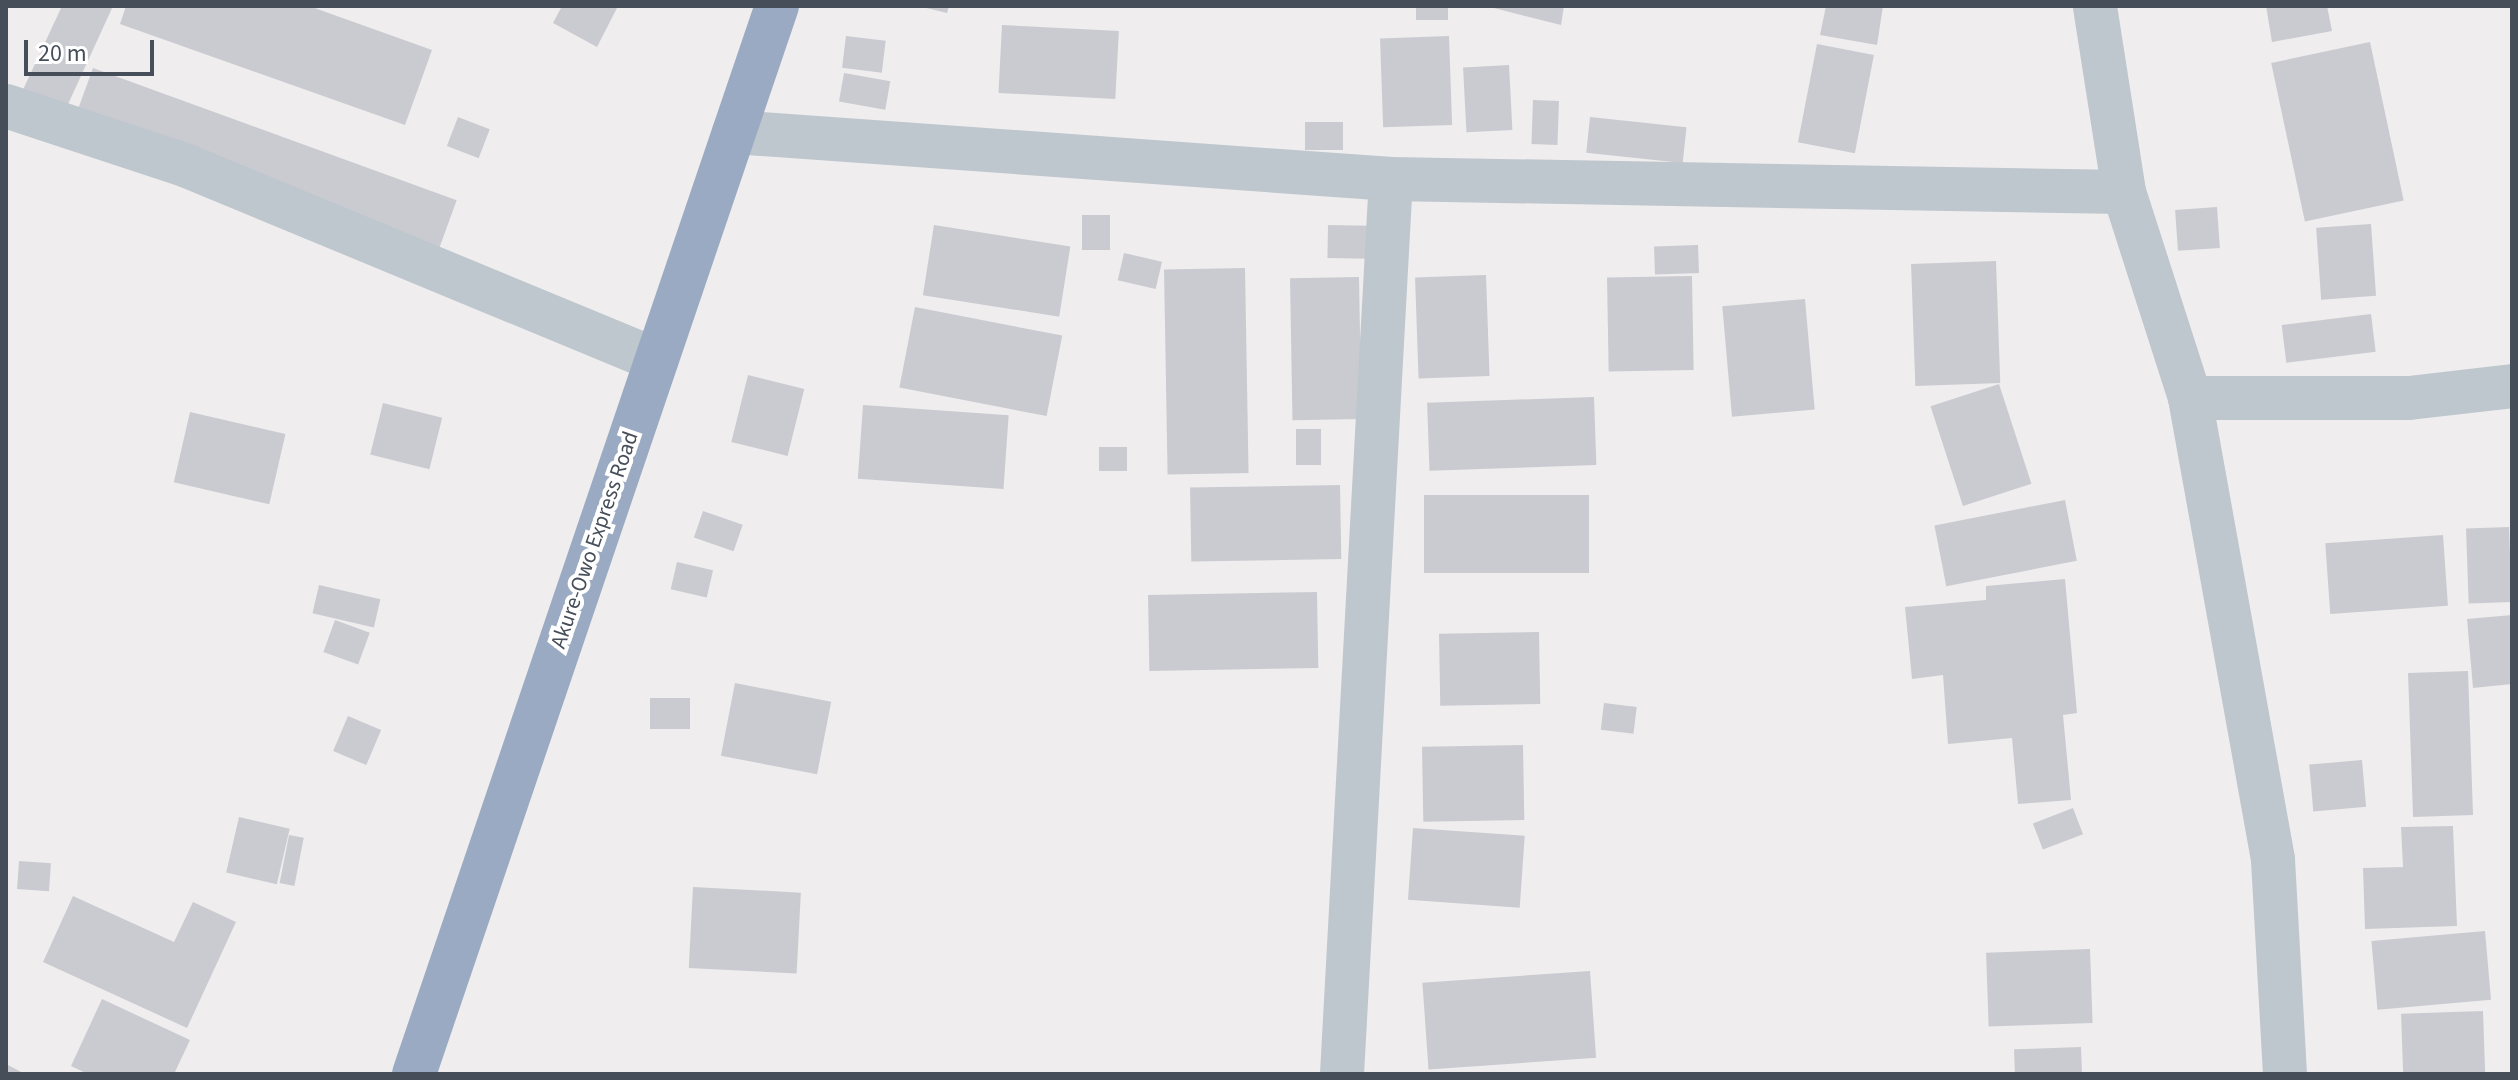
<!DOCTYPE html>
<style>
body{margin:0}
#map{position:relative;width:2518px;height:1080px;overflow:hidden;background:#efeded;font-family:"Source Sans 3",sans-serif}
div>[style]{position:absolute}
.building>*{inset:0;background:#cacbd1;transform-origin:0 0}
.minor>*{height:44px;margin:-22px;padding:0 22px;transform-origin:22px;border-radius:22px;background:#bec6ce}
.trunk>*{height:44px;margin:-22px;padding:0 22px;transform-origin:22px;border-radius:22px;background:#9aaac2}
span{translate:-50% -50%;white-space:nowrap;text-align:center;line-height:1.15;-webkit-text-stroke:8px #fff;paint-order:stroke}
.street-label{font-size:22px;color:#464e59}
.frame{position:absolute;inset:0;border:8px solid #464e59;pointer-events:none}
.scale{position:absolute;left:24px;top:40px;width:130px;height:36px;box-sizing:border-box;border:4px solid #464e59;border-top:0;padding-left:10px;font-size:24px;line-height:28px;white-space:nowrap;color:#464e59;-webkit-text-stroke:6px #fff;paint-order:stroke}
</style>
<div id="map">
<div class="building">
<div style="clip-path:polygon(62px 6px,113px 6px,64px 113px,21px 94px)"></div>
<div style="clip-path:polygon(126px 6px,309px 6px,432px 50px,405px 125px,120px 24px)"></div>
<div style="clip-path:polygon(562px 6px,618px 6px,597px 47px,553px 23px)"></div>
<div style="clip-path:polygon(918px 6px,949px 6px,947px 13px)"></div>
<div style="left:1416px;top:6px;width:32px;height:14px"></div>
<div style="clip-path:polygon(1486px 6px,1564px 6px,1561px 25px)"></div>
<div style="clip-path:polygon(1826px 6px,1883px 6px,1877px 45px,1820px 35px)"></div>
<div style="clip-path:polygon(2266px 6px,2327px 6px,2332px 31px,2272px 42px)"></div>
<div style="left:1002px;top:25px;width:117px;height:68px;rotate:3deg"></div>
<div style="left:846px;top:36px;width:40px;height:32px;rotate:7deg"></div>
<div style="left:1449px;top:36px;width:89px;height:69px;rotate:88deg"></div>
<div style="left:2370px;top:42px;width:162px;height:101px;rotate:78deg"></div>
<div style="left:1817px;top:44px;width:58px;height:100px;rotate:11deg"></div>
<div style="left:1509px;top:65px;width:65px;height:46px;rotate:87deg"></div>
<div style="left:93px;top:68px;width:387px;height:60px;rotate:20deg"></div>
<div style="left:844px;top:73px;width:47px;height:29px;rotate:10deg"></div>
<div style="left:1533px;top:100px;width:26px;height:44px;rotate:2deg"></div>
<div style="left:458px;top:117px;width:34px;height:31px;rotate:21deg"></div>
<div style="left:1590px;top:117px;width:97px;height:36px;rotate:6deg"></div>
<div style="left:1305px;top:122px;width:38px;height:28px"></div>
<div style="left:2217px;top:207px;width:41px;height:42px;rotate:86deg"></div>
<div style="left:1082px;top:215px;width:28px;height:35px"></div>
<div style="left:2371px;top:224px;width:72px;height:55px;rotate:86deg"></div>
<div style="left:934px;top:225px;width:138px;height:71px;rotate:9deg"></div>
<div style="left:1328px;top:225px;width:54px;height:33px;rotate:1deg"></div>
<div style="left:1698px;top:245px;width:28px;height:44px;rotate:88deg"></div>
<div style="left:1124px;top:253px;width:39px;height:28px;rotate:13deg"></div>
<div style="left:1996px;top:261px;width:122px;height:85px;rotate:88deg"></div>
<div style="left:1245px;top:268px;width:205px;height:81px;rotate:89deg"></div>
<div style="left:1486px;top:275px;width:101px;height:71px;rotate:88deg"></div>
<div style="left:1692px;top:276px;width:94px;height:85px;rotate:89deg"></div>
<div style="left:1359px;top:277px;width:142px;height:69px;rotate:89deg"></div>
<div style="left:1805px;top:299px;width:111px;height:83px;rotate:85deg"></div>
<div style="left:915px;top:307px;width:150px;height:82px;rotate:11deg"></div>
<div style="left:2371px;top:314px;width:38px;height:90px;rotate:83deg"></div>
<div style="left:748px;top:375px;width:58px;height:69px;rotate:14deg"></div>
<div style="left:1999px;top:384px;width:105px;height:72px;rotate:72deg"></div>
<div style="left:1594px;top:397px;width:68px;height:167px;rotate:88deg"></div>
<div style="left:383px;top:403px;width:61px;height:53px;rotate:14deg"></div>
<div style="left:863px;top:405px;width:146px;height:74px;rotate:4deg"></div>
<div style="left:190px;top:412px;width:98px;height:72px;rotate:13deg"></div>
<div style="left:1296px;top:429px;width:25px;height:36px"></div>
<div style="left:1099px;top:447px;width:28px;height:24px"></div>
<div style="left:1340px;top:485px;width:74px;height:150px;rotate:89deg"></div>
<div style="left:1424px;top:495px;width:165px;height:78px"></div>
<div style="left:2065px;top:500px;width:62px;height:133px;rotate:79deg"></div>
<div style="left:703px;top:511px;width:42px;height:28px;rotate:19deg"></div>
<div style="left:2509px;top:527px;width:75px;height:43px;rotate:88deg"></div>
<div style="left:2443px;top:535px;width:71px;height:118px;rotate:86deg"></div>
<div style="left:677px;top:562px;width:37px;height:28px;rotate:13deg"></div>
<div style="clip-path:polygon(2065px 579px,2077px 713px,2063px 715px,2071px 800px,2018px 804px,2012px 738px,1948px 744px,1943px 675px,1912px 679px,1905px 607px,1986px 600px,1986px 586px)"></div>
<div style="left:319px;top:585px;width:63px;height:29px;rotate:13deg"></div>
<div style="left:1317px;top:592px;width:76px;height:169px;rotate:89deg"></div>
<div style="clip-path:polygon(2512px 615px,2512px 684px,2473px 688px,2467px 619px)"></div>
<div style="left:335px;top:620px;width:37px;height:34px;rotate:20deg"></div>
<div style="left:1539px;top:632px;width:72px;height:100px;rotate:89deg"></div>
<div style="left:2468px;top:671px;width:144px;height:60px;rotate:88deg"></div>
<div style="left:735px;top:683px;width:98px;height:74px;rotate:11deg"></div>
<div style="left:650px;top:698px;width:40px;height:31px"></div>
<div style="left:1604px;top:703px;width:33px;height:27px;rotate:7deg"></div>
<div style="left:348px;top:716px;width:36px;height:38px;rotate:23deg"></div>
<div style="left:1523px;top:745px;width:75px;height:101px;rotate:89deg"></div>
<div style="left:2362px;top:760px;width:47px;height:53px;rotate:85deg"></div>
<div style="left:2073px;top:808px;width:28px;height:43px;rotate:69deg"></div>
<div style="left:239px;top:817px;width:52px;height:57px;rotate:13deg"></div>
<div style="clip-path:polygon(2453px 826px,2457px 926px,2365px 929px,2363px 868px,2403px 867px,2401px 827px)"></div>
<div style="left:1413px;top:828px;width:112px;height:72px;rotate:4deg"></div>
<div style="left:289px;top:835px;width:15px;height:49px;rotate:11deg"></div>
<div style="left:19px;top:861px;width:32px;height:28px;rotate:4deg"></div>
<div style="left:693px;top:887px;width:108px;height:81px;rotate:3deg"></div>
<div style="clip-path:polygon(73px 896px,174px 942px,193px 902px,236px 922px,187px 1028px,43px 962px)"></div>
<div style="left:2485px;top:931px;width:69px;height:114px;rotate:85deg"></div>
<div style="left:2090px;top:949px;width:74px;height:104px;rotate:88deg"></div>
<div style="left:1590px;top:971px;width:87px;height:168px;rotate:86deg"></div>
<div style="clip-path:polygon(102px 999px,190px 1040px,174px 1074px,88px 1074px,71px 1066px)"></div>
<div style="left:2483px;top:1011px;width:63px;height:82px;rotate:88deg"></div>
<div style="left:2081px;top:1047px;width:27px;height:67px;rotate:88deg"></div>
<div style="clip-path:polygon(6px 1064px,25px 1074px,6px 1074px)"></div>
</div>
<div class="minor">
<div style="left:6px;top:106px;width:191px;rotate:18.3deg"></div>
<div style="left:187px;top:166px;width:508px;rotate:22.47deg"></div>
<div style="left:734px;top:132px;width:659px;rotate:4.09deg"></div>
<div style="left:1391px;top:179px;width:733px;rotate:1.02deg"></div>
<div style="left:2124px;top:192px;width:188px;rotate:-98.9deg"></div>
<div style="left:2124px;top:192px;width:216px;rotate:72.2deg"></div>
<div style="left:2190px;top:398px;width:469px;rotate:79.8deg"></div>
<div style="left:2273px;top:860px;width:214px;rotate:86.8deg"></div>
<div style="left:2190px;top:398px;width:219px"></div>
<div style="left:2409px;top:398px;width:104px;rotate:-6.6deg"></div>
<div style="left:1342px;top:1074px;width:896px;rotate:-86.87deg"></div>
</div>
<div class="trunk">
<div style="left:414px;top:1074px;width:1128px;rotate:-71.23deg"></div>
</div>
<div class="street-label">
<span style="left:595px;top:540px;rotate:-71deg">Akure-Owo Express Road</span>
</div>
<div class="frame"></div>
<div class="scale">20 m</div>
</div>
